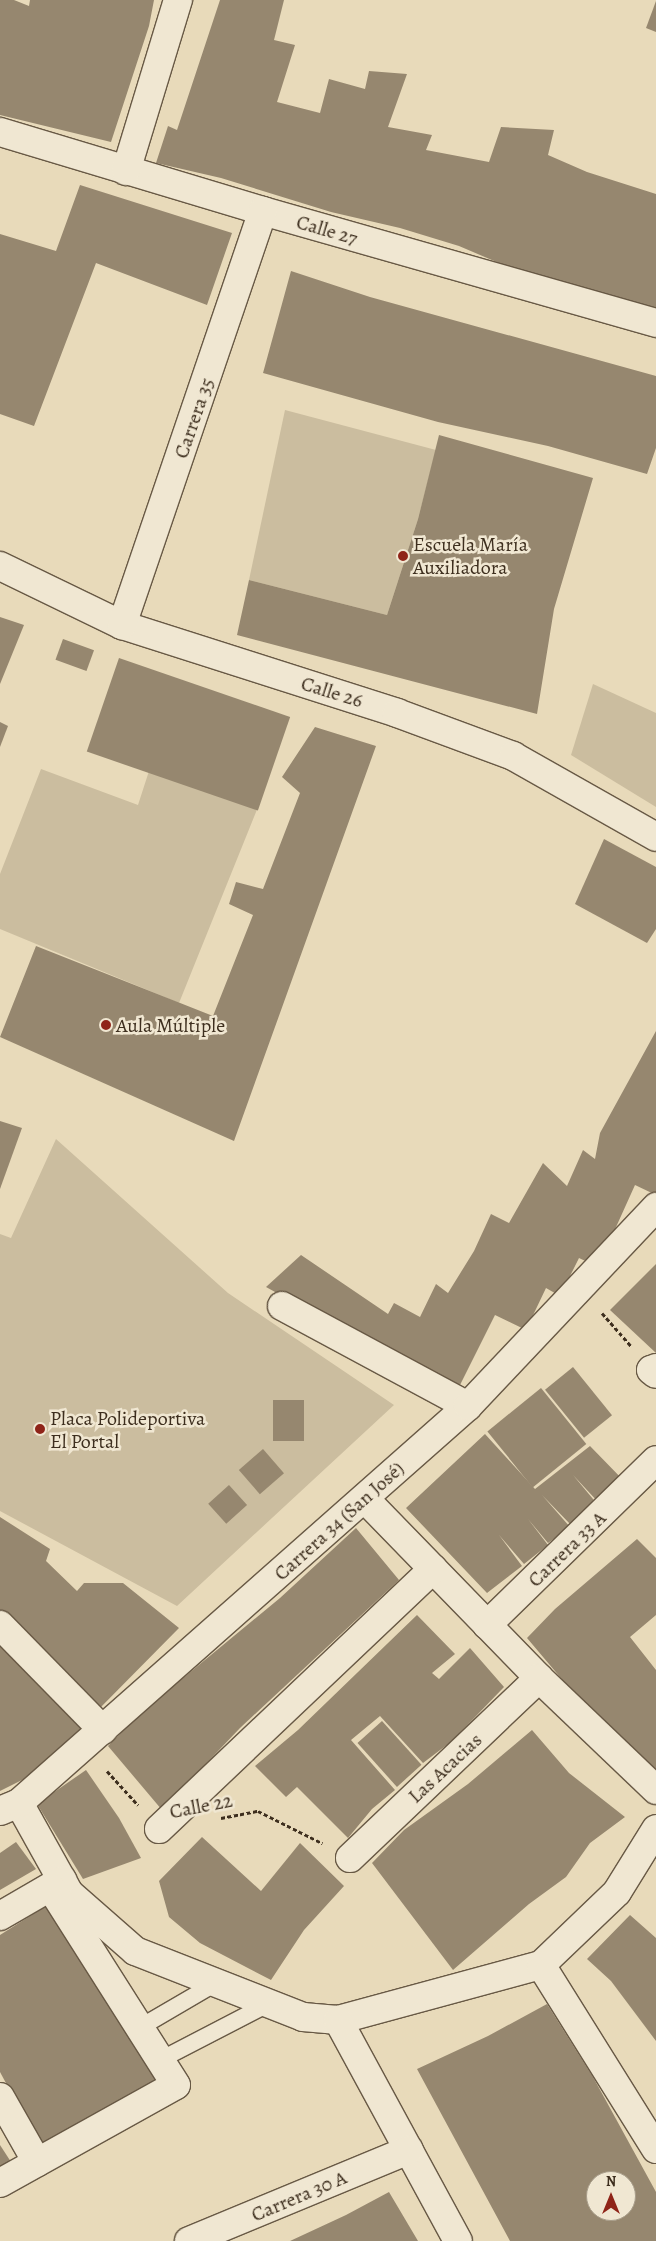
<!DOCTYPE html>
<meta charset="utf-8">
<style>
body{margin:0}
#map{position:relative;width:656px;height:2241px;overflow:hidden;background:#e8daba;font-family:Alegreya,serif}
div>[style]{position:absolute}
.green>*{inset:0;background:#cbbd9f}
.building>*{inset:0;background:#96876f;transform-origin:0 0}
.path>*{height:3px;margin-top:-1.5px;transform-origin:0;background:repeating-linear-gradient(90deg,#3d2e1e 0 4px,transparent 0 6.5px)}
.roads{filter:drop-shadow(1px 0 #685945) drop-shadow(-1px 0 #685945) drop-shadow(0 1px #685945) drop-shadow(0 -1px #685945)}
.lane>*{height:16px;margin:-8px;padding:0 8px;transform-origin:8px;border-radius:8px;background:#f0e7d2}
.street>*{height:28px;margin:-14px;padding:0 14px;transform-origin:14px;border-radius:14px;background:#f0e7d2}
.dots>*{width:14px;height:14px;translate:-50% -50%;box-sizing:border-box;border:2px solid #f0e7d2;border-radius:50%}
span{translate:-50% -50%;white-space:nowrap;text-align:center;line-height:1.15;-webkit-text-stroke:5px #f0e7d2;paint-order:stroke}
.street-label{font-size:20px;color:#3d2e1e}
.poi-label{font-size:20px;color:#3d2e1e}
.left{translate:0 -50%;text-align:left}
.north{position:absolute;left:586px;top:2171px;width:50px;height:50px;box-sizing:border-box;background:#f0e7d2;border:1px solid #a89d8a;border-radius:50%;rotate:0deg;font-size:14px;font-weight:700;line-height:20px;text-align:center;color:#3d2e1e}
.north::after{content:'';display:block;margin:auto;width:18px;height:22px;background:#8f2418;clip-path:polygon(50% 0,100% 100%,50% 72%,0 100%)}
</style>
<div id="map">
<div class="green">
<div style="clip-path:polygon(285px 410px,436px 450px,418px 519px,387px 615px,249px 580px)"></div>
<div style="clip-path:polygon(593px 684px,656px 713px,656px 807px,571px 755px)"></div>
<div style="clip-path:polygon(41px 769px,138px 805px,149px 771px,258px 807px,179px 1003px,0 929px,0 874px)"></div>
<div style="clip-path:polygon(56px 1139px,228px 1293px,394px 1405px,177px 1606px,0 1511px,0 1234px,11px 1238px)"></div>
</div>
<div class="building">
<div style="clip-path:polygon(0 0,14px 0,29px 6px,30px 0,154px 0,149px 26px,111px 142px,0 115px)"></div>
<div style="clip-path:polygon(220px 0,284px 0,274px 40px,295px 45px,277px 102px,320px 113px,329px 79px,365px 89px,369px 71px,407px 74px,388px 127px,432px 135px,426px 150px,489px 162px,501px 127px,554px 130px,548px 155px,587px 172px,656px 194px,656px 309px,513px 269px,459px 246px,400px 228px,331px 212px,221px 178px,156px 163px,168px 126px,177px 130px)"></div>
<div style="clip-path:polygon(656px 1px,656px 32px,646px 28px)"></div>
<div style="clip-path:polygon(80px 185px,232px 233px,207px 305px,96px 263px,34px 426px,0 414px,0 234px,56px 251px)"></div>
<div style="clip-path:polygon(291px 271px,370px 297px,656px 376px,656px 448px,647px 474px,548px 446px,438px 422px,263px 373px)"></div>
<div style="clip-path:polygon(439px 435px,593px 478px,554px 609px,537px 714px,237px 635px,249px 580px,387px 615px,418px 519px)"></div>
<div style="clip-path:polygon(0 617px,24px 625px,0 684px)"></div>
<div style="left:63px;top:639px;width:33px;height:22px;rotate:20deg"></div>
<div style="left:119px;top:658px;width:181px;height:99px;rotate:19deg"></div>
<div style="clip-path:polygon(0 722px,8px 726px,0 747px)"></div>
<div style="clip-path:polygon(315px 727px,376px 746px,234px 1141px,0 1037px,36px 946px,213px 1016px,253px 915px,229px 904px,236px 882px,263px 889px,300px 793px,282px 777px)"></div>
<div style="clip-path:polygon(604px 839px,656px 867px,656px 929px,647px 943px,575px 904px)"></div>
<div style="clip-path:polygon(656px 1031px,656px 1195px,635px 1185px,598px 1267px,579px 1258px,560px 1296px,546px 1288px,526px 1330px,495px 1315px,458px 1389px,402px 1355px,348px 1332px,266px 1287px,301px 1255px,388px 1314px,394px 1303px,420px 1317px,436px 1284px,448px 1293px,474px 1251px,491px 1214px,509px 1223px,543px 1163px,567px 1186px,583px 1150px,595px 1159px,600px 1133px)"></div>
<div style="clip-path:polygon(0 1121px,22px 1128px,0 1189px)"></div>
<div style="clip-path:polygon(656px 1264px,656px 1353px,610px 1310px)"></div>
<div style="left:573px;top:1367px;width:62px;height:36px;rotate:51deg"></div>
<div style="left:541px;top:1388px;width:72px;height:69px;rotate:51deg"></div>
<div style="left:273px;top:1400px;width:31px;height:41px"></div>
<div style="clip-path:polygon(485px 1434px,535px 1489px,590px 1446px,626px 1483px,599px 1503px,573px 1475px,598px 1505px,571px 1525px,542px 1495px,570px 1527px,548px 1543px,528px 1519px,548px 1545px,524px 1564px,499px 1535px,522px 1566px,487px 1593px,406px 1508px)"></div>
<div style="left:263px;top:1449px;width:32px;height:32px;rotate:49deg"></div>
<div style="left:229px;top:1485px;width:27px;height:28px;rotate:48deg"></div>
<div style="clip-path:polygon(0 1517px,50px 1549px,46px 1561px,77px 1591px,84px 1583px,123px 1583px,179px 1628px,98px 1710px,0 1612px)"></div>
<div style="clip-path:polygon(356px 1528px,399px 1580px,240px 1728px,162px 1810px,108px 1746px,142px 1712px,280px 1598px)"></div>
<div style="clip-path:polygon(637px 1539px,656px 1558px,656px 1615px,630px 1637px,656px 1670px,656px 1769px,615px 1742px,527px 1638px,555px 1609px)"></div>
<div style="clip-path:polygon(417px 1615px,455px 1654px,432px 1673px,439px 1679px,470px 1648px,504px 1687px,452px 1741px,423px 1763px,380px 1716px,351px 1740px,395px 1790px,372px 1809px,348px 1838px,297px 1787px,286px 1797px,255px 1766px,298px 1730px)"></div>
<div style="clip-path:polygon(0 1645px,87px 1727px,24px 1779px,0 1791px)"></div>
<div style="left:382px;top:1721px;width:59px;height:33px;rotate:48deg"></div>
<div style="clip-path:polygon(532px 1730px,569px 1773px,625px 1817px,590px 1843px,566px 1877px,529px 1904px,453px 1970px,372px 1863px,404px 1830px,468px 1784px)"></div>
<div style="clip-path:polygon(86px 1770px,119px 1818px,141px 1858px,83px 1879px,37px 1804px)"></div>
<div style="clip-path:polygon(202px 1837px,261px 1891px,300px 1843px,344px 1886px,304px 1930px,271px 1980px,200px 1943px,169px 1917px,159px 1881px)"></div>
<div style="clip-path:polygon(16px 1842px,36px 1869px,0 1890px,0 1853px)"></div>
<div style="clip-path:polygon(49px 1904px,159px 2082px,41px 2148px,0 2072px,0 1935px)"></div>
<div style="clip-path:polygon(630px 1915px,656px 1938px,656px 2041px,611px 1981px,587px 1959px)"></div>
<div style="clip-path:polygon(evenodd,547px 2004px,593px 2077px,656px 2192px,656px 2241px,510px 2241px,417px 2069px,488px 2036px,547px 2004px,596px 2181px,626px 2181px,626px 2211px,596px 2211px,596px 2181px)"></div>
<div style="clip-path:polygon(0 2145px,13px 2165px,0 2172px)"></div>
<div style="clip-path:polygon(389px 2192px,418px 2241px,290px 2241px,346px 2215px)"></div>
</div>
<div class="path">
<div style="left:602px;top:1313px;width:44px;rotate:48.7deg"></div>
<div style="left:107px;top:1771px;width:46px;rotate:47.6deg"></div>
<div style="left:221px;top:1818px;width:38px;rotate:-11deg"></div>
<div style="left:258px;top:1811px;width:72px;rotate:26.6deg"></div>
</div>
<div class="roads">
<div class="lane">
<div style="left:139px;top:2028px;width:89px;rotate:-30.3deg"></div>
<div style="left:160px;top:2060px;width:122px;rotate:-27.4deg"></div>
</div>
<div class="street">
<div style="left:0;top:132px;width:275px;rotate:16.7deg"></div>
<div style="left:263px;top:211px;width:409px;rotate:15.9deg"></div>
<div style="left:126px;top:171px;width:179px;rotate:-73.1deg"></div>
<div style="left:0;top:566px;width:136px;rotate:25.8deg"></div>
<div style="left:122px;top:625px;width:289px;rotate:17.7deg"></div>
<div style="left:397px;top:713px;width:124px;rotate:20.3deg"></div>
<div style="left:513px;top:756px;width:164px;rotate:29.5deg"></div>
<div style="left:122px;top:625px;width:437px;rotate:-71.2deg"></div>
<div style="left:282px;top:1306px;width:211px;rotate:28.3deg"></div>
<div style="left:656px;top:1368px;width:5px;rotate:158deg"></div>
<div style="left:651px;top:1370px;width:6px;rotate:39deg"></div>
<div style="left:365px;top:1499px;width:250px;rotate:45.8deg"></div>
<div style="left:539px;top:1678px;width:162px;rotate:43.7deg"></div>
<div style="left:0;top:1625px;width:147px;rotate:45.6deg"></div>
<div style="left:487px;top:1625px;width:236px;rotate:-44.3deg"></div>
<div style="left:19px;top:1803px;width:103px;rotate:60.9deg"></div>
<div style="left:69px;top:1893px;width:88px;rotate:41.3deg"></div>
<div style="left:135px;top:1951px;width:180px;rotate:21.4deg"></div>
<div style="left:303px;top:2017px;width:35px;rotate:5deg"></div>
<div style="left:338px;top:2020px;width:210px;rotate:-15.2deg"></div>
<div style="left:541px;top:1965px;width:105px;rotate:-43.8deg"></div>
<div style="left:617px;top:1892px;width:74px;rotate:-58.2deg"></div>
<div style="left:0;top:1811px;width:21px;rotate:-23deg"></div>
<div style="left:19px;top:1803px;width:599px;rotate:-41.48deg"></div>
<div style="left:468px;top:1406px;width:274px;rotate:-46.6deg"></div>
<div style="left:159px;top:1829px;width:378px;rotate:-43.5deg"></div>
<div style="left:350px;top:1858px;width:261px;rotate:-43.6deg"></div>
<div style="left:0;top:1916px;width:72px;rotate:-30.1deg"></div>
<div style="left:541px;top:1965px;width:217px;rotate:58deg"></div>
<div style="left:338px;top:2020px;width:251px;rotate:61.5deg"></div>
<div style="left:0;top:2097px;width:75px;rotate:60.4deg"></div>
<div style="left:0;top:2183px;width:201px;rotate:-29.1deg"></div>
<div style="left:176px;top:2085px;width:233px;rotate:-122.4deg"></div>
<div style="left:189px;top:2241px;width:238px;rotate:-22.5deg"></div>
</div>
</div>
<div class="dots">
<div style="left:403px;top:556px;background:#8f2418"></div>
<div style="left:106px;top:1025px;background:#8f2418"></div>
<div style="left:40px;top:1429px;background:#8f2418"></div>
</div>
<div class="street-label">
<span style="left:327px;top:230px;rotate:16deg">Calle 27</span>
<span style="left:194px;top:418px;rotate:-71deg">Carrera 35</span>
<span style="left:332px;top:692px;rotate:17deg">Calle 26</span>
<span style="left:339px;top:1521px;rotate:-42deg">Carrera 34 (San José)</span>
<span style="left:567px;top:1549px;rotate:-44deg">Carrera 33 A</span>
<span style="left:445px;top:1768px;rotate:-43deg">Las Acacias</span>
<span style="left:201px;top:1806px;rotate:-11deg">Calle 22</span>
<span style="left:299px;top:2196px;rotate:-23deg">Carrera 30 A</span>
</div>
<div class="poi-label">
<span class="left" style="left:413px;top:556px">Escuela María<br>Auxiliadora</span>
<span class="left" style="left:116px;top:1025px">Aula Múltiple</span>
<span class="left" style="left:50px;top:1430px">Placa Polideportiva<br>El Portal</span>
</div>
<div class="north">N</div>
</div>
